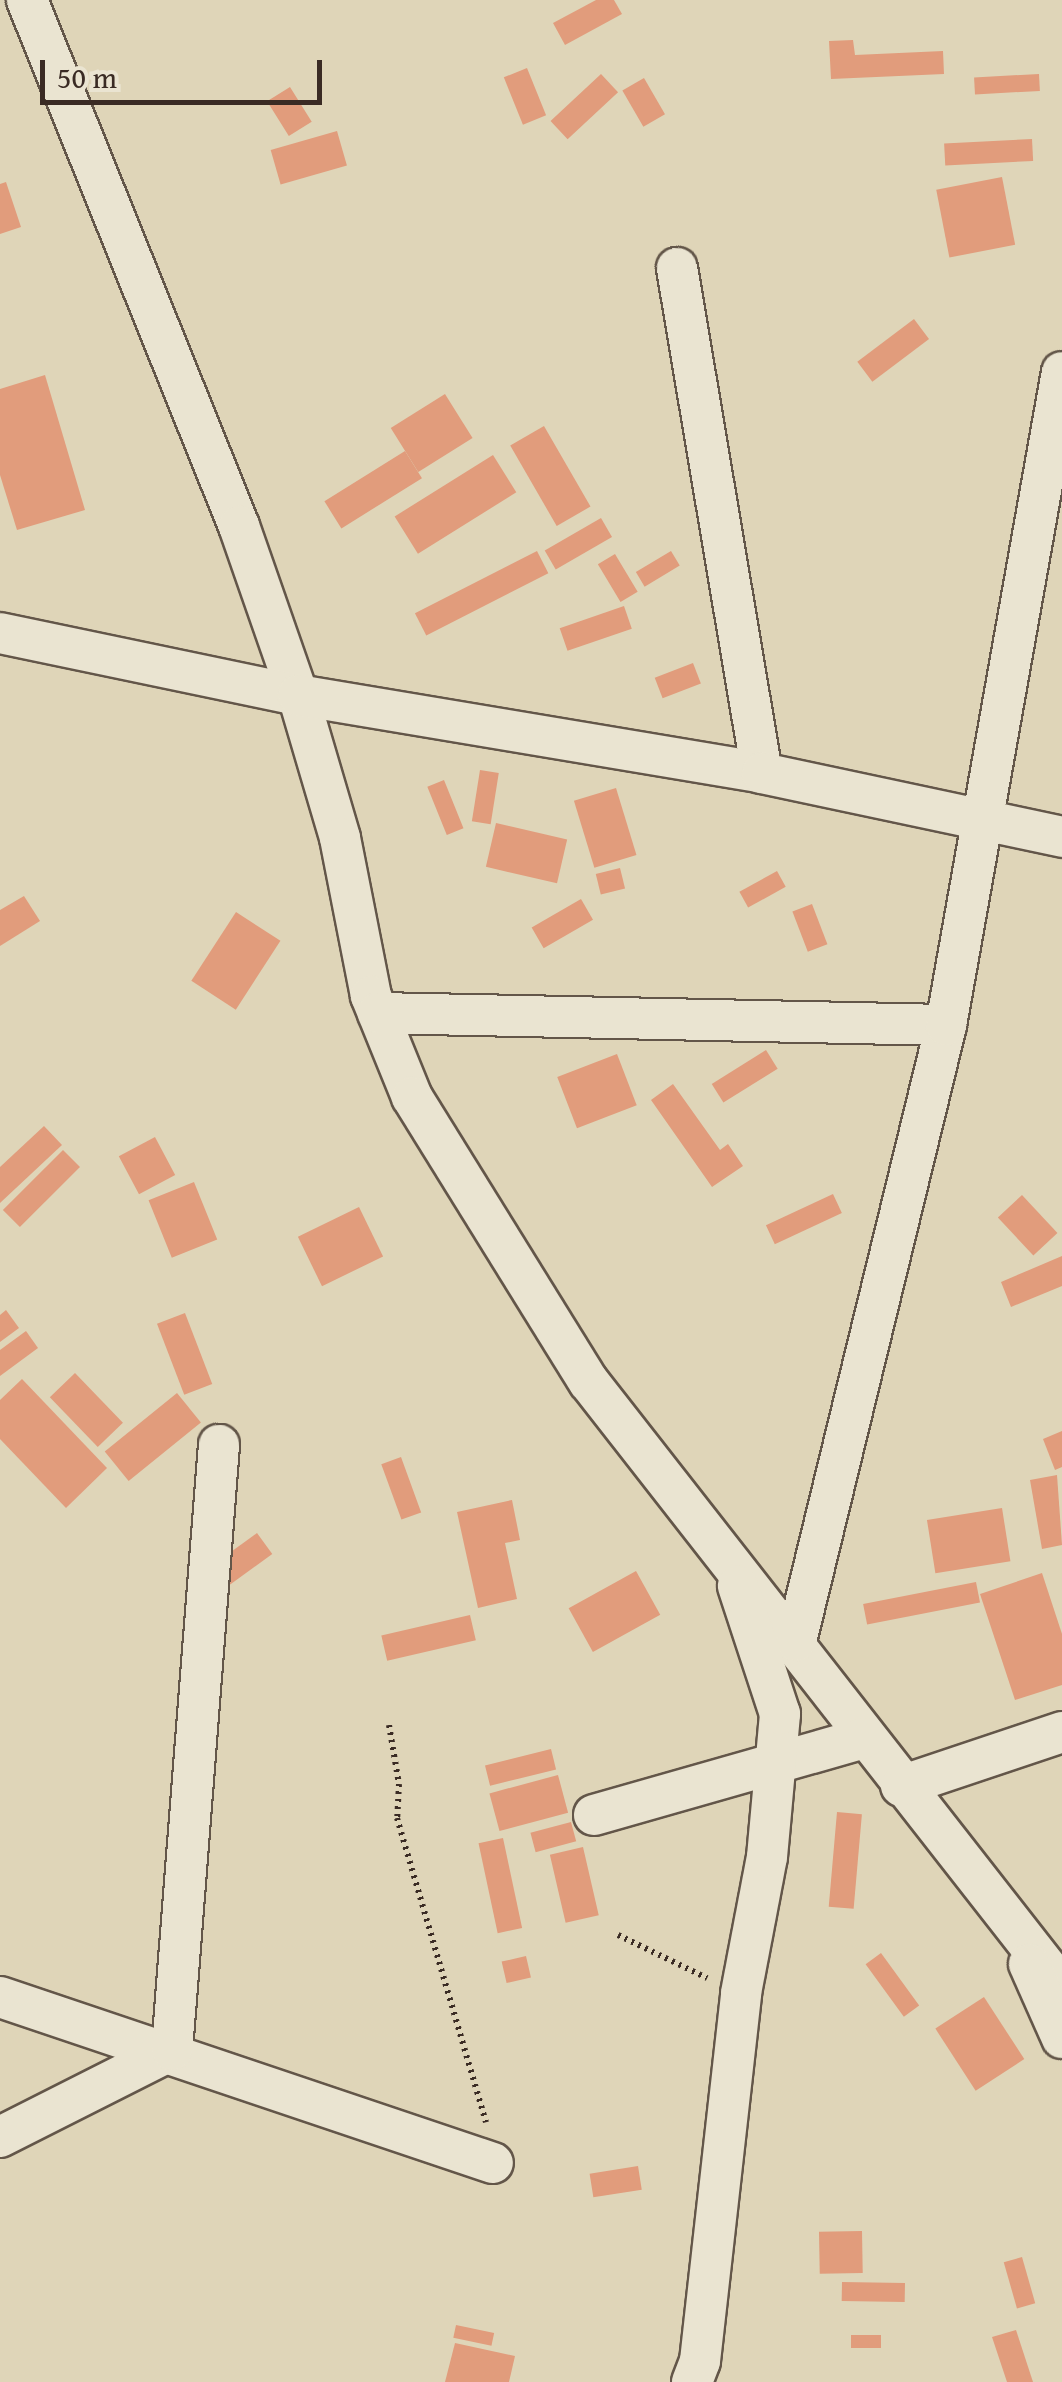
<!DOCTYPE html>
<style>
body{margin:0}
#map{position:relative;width:1062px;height:2382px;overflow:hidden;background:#dfd5b8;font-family:"Gentium Book Plus",serif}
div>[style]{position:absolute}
.building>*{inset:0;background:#e19c7c;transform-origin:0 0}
.path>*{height:6px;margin-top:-3px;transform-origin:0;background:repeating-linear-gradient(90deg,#3a2b24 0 2.5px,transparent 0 7.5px)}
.roads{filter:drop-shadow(2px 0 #635649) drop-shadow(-2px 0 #635649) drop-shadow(0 2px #635649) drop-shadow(0 -2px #635649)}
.street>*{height:40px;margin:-20px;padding:0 20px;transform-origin:20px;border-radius:20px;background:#eae4d1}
span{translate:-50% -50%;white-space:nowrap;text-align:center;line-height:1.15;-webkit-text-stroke:8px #eae4d1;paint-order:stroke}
.scale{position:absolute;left:40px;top:60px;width:282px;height:45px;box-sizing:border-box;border:5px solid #3a2b24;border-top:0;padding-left:12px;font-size:30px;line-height:35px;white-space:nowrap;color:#3a2b24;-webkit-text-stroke:8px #eae4d1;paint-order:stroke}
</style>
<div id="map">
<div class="building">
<div style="clip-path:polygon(596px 0,614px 0,622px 14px,565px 45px,553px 23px)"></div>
<div style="clip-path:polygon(853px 40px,855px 55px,943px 51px,944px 74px,831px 79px,829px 41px)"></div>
<div style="left:527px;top:68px;width:51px;height:25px;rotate:68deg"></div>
<div style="left:601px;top:74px;width:25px;height:69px;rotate:47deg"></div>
<div style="left:1039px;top:74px;width:17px;height:65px;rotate:87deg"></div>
<div style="left:644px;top:78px;width:42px;height:25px;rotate:60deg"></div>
<div style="left:290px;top:87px;width:41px;height:27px;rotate:58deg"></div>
<div style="left:337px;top:131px;width:36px;height:69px;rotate:74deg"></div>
<div style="left:1032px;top:139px;width:22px;height:88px;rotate:87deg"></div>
<div style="left:1002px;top:177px;width:69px;height:67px;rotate:79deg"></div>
<div style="clip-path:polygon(6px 182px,21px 227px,0 234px,0 184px)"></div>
<div style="left:914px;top:319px;width:25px;height:71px;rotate:53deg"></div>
<div style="clip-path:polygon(45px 375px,85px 510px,17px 530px,0 475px,0 389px)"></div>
<div style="left:445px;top:394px;width:52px;height:64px;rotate:58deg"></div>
<div style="left:544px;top:426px;width:93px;height:39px;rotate:60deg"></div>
<div style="left:405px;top:451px;width:32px;height:95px;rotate:58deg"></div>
<div style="left:493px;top:455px;width:44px;height:116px;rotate:58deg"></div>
<div style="left:601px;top:518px;width:22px;height:65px;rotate:60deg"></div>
<div style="left:537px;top:551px;width:25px;height:137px;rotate:63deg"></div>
<div style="left:671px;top:551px;width:17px;height:41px;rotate:59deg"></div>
<div style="left:615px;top:554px;width:44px;height:20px;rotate:59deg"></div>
<div style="left:624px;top:606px;width:24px;height:68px;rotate:71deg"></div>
<div style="left:693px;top:663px;width:22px;height:41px;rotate:69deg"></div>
<div style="left:480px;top:770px;width:19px;height:52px;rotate:9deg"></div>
<div style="left:444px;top:780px;width:52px;height:18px;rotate:68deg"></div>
<div style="left:616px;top:788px;width:70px;height:44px;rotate:73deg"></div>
<div style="left:496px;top:823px;width:73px;height:45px;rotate:13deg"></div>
<div style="left:620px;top:868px;width:21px;height:25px;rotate:76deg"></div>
<div style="left:777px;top:871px;width:18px;height:43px;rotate:61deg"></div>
<div style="clip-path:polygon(24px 896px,40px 921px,0 946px,0 910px)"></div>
<div style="left:581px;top:899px;width:24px;height:57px;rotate:60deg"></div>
<div style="left:812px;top:904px;width:43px;height:21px;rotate:69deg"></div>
<div style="left:236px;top:912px;width:53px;height:82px;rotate:33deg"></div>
<div style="left:766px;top:1050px;width:22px;height:64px;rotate:58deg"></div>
<div style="left:617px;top:1054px;width:55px;height:64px;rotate:69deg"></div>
<div style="clip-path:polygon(673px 1084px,720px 1150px,728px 1144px,743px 1166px,712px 1187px,651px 1100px)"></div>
<div style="clip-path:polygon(44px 1126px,62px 1145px,0 1203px,0 1167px)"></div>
<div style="left:155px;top:1137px;width:43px;height:41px;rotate:62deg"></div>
<div style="left:63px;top:1150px;width:24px;height:85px;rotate:45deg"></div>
<div style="left:194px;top:1182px;width:62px;height:49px;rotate:68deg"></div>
<div style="left:833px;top:1194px;width:21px;height:74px;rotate:65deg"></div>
<div style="left:1022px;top:1195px;width:52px;height:33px;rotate:47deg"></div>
<div style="left:359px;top:1207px;width:55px;height:68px;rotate:64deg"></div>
<div style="clip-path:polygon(1062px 1256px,1062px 1286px,1011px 1307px,1001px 1282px)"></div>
<div style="clip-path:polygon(6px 1310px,19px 1328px,0 1342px,0 1315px)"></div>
<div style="left:185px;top:1313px;width:76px;height:30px;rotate:69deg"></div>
<div style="clip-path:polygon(26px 1331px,38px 1348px,0 1376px,0 1350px)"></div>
<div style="left:75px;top:1373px;width:69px;height:35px;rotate:46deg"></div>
<div style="clip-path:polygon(22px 1379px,107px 1468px,66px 1508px,0 1439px,0 1400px)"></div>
<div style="left:177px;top:1393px;width:38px;height:93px;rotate:51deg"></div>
<div style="clip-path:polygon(1062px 1431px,1062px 1467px,1055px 1470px,1043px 1439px)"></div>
<div style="left:401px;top:1457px;width:59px;height:21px;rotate:70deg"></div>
<div style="clip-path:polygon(1057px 1475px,1062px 1545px,1042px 1549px,1030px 1480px)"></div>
<div style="clip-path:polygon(512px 1500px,520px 1540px,505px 1543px,517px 1599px,478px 1608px,457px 1512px)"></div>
<div style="left:1002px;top:1508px;width:54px;height:76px;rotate:81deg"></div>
<div style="left:257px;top:1533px;width:26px;height:52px;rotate:54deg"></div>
<div style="left:636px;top:1571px;width:50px;height:77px;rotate:61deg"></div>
<div style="clip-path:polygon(1042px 1573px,1062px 1634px,1062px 1685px,1015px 1700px,980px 1594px)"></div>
<div style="left:976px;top:1582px;width:21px;height:115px;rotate:79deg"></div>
<div style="left:470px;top:1615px;width:26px;height:91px;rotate:77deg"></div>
<div style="left:551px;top:1749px;width:21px;height:68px;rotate:76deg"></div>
<div style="left:558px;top:1775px;width:39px;height:71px;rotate:75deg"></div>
<div style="left:837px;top:1812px;width:25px;height:95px;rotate:5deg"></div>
<div style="left:571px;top:1822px;width:20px;height:42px;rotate:75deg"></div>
<div style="left:503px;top:1838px;width:92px;height:25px;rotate:78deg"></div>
<div style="left:583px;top:1847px;width:70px;height:34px;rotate:77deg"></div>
<div style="left:881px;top:1953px;width:65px;height:19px;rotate:54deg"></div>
<div style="left:526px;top:1956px;width:22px;height:25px;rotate:77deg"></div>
<div style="left:984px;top:1997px;width:74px;height:58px;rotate:57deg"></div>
<div style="left:638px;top:2166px;width:24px;height:49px;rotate:81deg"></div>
<div style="left:862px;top:2231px;width:42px;height:43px;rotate:89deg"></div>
<div style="left:1022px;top:2257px;width:48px;height:19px;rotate:74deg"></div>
<div style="left:842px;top:2282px;width:63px;height:19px;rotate:1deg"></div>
<div style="left:456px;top:2325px;width:39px;height:13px;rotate:12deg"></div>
<div style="clip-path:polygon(1016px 2330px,1033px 2382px,1007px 2382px,992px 2337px)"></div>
<div style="left:881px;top:2335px;width:13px;height:30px;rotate:90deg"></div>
<div style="clip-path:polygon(455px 2343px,515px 2356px,509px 2382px,445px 2382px)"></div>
</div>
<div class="path">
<div style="left:389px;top:1725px;width:60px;rotate:80.4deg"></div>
<div style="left:399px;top:1784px;width:34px;rotate:93deg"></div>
<div style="left:397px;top:1818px;width:317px;rotate:73.7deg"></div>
<div style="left:618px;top:1935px;width:99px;rotate:25.8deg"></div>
</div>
<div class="roads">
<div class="street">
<div style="left:27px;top:0;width:567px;rotate:68.05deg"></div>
<div style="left:239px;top:526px;width:179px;rotate:70.8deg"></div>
<div style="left:298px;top:695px;width:149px;rotate:73.6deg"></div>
<div style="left:340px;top:838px;width:161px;rotate:78.9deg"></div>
<div style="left:371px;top:996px;width:109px;rotate:67.9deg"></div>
<div style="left:412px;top:1097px;width:335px;rotate:58.2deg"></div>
<div style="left:589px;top:1382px;width:768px;rotate:51.98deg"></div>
<div style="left:677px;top:268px;width:512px;rotate:80.45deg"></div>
<div style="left:0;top:633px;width:304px;rotate:11.8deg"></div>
<div style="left:298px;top:695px;width:471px;rotate:9.5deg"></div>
<div style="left:762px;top:773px;width:307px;rotate:12deg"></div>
<div style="left:378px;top:1013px;width:568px;rotate:1.21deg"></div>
<div style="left:796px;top:1641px;width:634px;rotate:-76.31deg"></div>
<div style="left:946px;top:1025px;width:663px;rotate:-79.93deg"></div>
<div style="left:901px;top:1786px;width:170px;rotate:-18.5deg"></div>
<div style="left:594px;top:1815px;width:281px;rotate:-15.9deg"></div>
<div style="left:1029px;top:1964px;width:81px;rotate:66deg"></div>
<div style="left:0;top:1997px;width:520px;rotate:18.61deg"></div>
<div style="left:0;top:2137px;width:193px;rotate:-26.8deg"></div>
<div style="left:172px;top:2050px;width:607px;rotate:-85.56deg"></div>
<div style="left:692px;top:2382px;width:22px;rotate:-69deg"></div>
<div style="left:700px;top:2361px;width:370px;rotate:-83.6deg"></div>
<div style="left:741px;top:1993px;width:138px;rotate:-79.2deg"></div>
<div style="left:767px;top:1857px;width:144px;rotate:-84.8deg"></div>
<div style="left:780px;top:1714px;width:135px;rotate:-108.2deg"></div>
</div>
</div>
<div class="scale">50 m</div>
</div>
